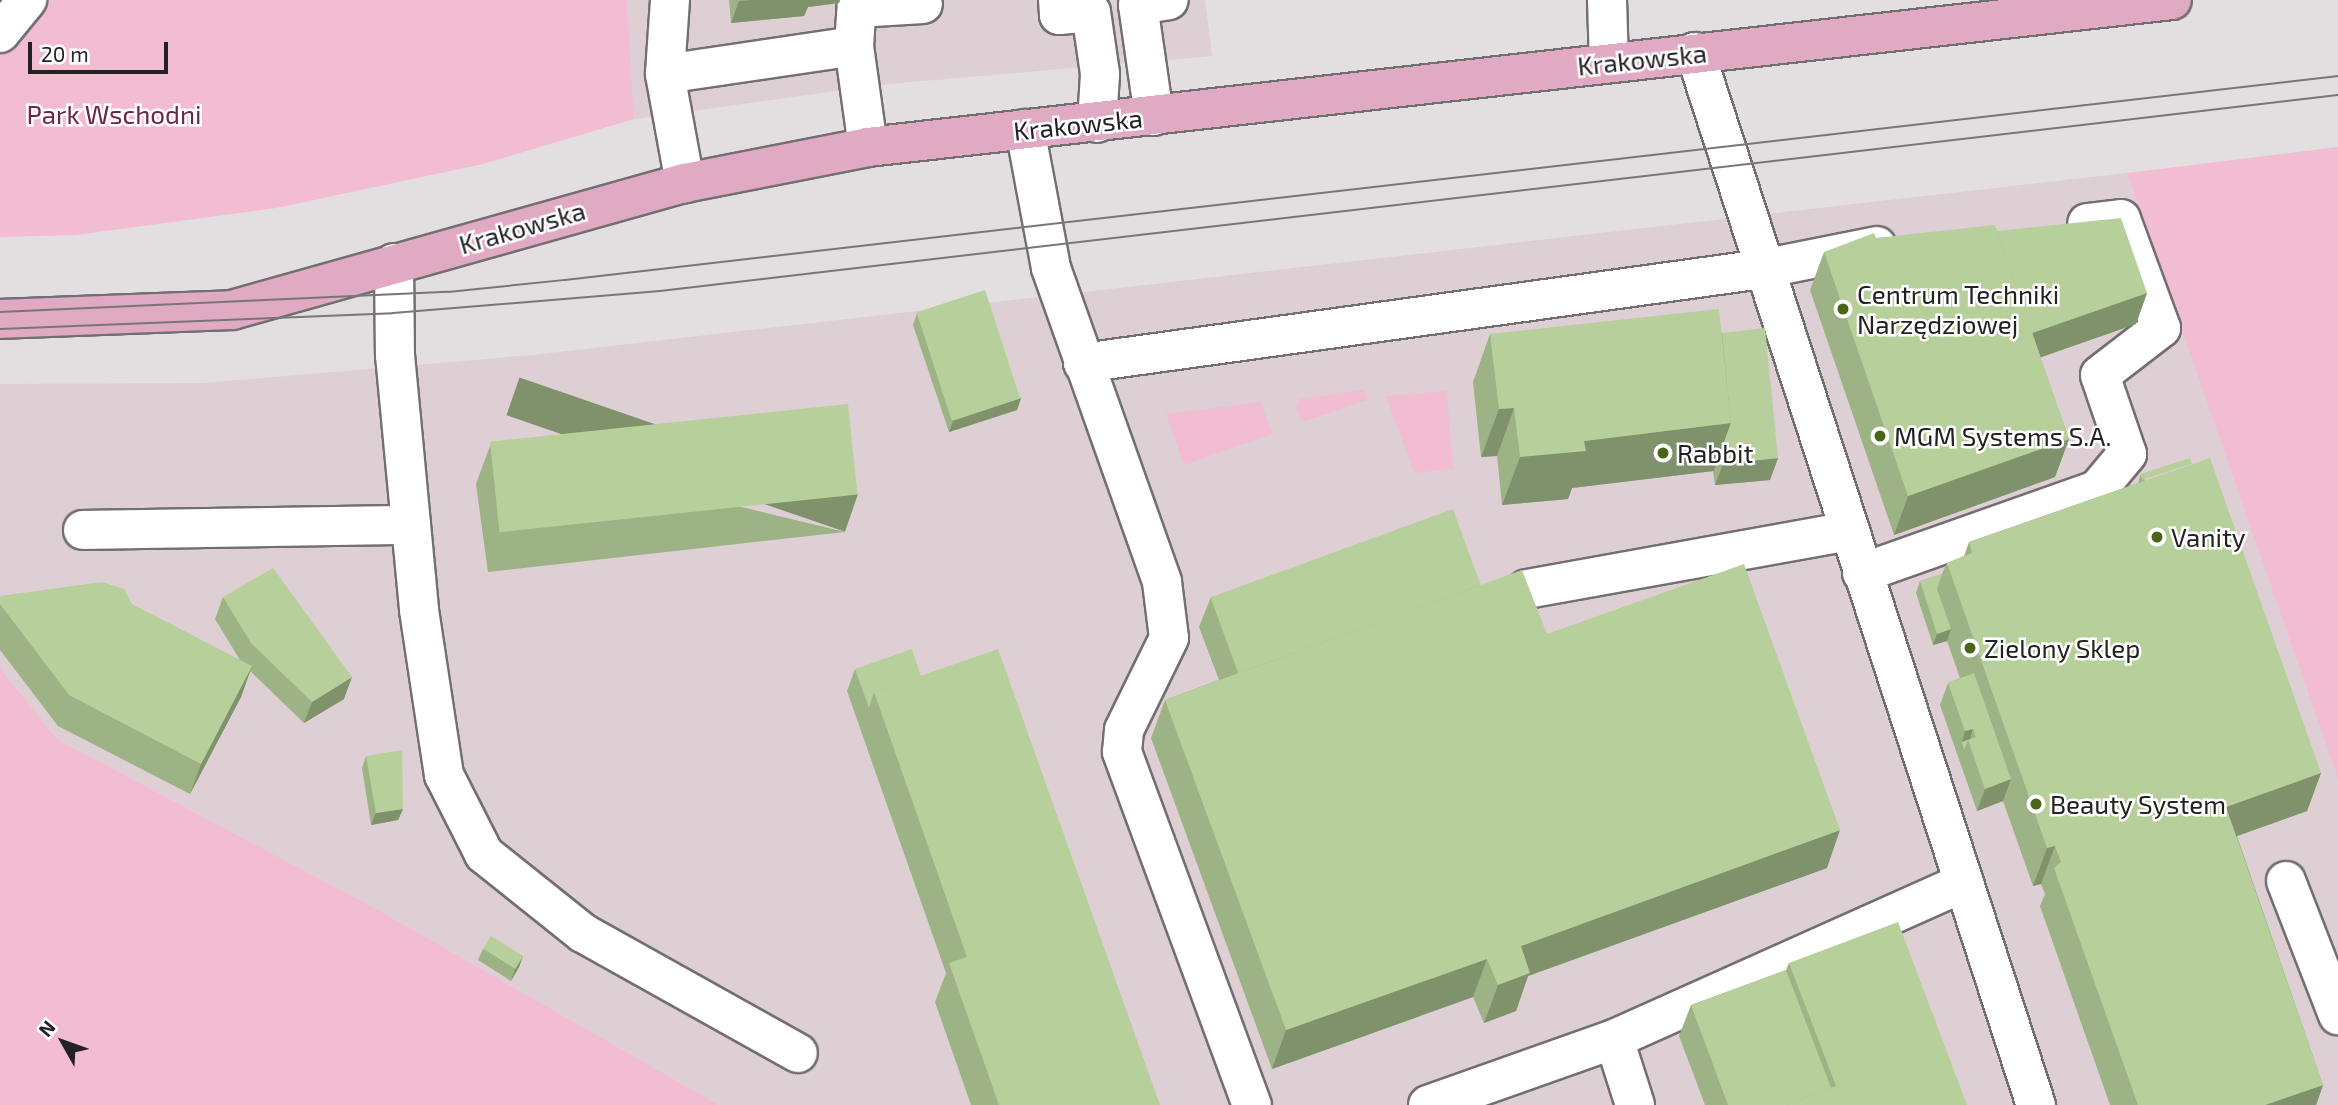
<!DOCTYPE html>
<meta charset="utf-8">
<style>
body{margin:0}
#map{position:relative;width:2338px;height:1105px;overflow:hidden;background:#e3dee0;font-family:"Exo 2",sans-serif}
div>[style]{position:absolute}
.built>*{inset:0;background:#ddcfd4}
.green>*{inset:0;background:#f2bdd3}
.roads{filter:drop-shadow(2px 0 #736f71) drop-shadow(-2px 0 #736f71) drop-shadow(0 2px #736f71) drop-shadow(0 -2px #736f71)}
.minor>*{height:38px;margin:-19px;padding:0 19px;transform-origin:19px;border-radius:19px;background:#fff}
.major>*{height:38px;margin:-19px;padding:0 19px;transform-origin:19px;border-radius:19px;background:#e0aac3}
.tram>*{height:2px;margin:-1px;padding:0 1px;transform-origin:1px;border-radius:1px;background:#797677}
.wall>*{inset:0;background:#9db385}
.shaded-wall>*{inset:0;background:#80926c;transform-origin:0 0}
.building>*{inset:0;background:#b7d09b;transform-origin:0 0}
.dots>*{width:19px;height:19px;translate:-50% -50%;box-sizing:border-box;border:4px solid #fff;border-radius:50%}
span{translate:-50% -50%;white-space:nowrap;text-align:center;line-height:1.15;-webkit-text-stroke:5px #fff;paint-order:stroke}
.street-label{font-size:26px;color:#232122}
.park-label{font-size:26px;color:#6b2649}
.poi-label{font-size:26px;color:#232122}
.left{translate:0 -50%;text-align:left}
.north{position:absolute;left:28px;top:1007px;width:70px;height:70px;-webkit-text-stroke:5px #fff;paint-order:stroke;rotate:310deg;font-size:19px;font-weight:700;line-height:28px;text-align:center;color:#232122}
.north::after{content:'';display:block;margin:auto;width:24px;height:32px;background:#232122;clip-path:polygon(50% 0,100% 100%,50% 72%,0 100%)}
.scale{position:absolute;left:28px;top:42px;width:140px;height:32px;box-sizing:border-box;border:4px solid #232122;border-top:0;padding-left:9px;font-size:21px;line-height:24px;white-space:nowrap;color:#232122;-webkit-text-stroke:5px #fff;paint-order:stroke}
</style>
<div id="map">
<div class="built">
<div style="clip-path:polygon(627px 0,1205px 0,1212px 56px,887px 84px,634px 119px)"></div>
<div style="clip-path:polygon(2127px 173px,2338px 779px,2338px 1105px,719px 1105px,382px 912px,57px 739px,0 668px,0 384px,204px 383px,532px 355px)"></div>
</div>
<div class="green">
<div style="clip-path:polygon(0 0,627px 0,634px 119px,483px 164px,276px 208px,76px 235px,0 237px)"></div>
<div style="clip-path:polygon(2338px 147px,2338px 779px,2127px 173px)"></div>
<div style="clip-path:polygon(1364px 390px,1367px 400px,1302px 422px,1296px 408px,1300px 399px)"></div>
<div style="clip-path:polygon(1447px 391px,1453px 469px,1414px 473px,1386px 396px)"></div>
<div style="clip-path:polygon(1261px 402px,1272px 434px,1184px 465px,1166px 414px)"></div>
<div style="clip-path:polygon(0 668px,57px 739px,382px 912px,719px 1105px,0 1105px)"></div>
</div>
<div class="roads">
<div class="minor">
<div style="left:670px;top:0;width:74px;rotate:93.9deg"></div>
<div style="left:665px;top:74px;width:191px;rotate:-8.4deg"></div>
<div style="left:857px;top:0;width:46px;rotate:93.7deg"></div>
<div style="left:854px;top:46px;width:102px;rotate:82.1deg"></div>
<div style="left:1058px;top:0;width:15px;rotate:86deg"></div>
<div style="left:1059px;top:15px;width:32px;rotate:-5deg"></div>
<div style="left:1091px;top:12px;width:63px;rotate:81.7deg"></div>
<div style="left:1100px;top:74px;width:49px;rotate:93.5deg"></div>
<div style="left:1607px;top:0;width:62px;rotate:88.2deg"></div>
<div style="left:857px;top:8px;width:66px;rotate:-3.5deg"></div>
<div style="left:0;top:33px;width:43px;rotate:-50.7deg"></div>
<div style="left:1695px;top:52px;width:1107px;rotate:72.06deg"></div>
<div style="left:665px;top:74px;width:111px;rotate:79.6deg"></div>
<div style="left:1154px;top:116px;width:112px;rotate:-98.2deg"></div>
<div style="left:1138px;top:5px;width:31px;rotate:-9deg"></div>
<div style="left:1025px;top:129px;width:141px;rotate:79.4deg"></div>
<div style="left:1051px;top:268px;width:333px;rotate:70.5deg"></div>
<div style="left:1162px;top:582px;width:56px;rotate:82.9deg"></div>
<div style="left:1169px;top:638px;width:102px;rotate:116.1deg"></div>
<div style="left:1124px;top:730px;width:22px;rotate:95deg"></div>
<div style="left:1122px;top:752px;width:376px;rotate:69.8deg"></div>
<div style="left:394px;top:263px;width:92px;rotate:89.4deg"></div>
<div style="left:395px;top:355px;width:256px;rotate:84.6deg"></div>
<div style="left:419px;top:610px;width:167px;rotate:81.4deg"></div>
<div style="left:444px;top:775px;width:89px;rotate:63.1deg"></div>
<div style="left:484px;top:854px;width:127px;rotate:38.6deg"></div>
<div style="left:583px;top:933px;width:246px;rotate:29.2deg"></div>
<div style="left:1083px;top:363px;width:685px;rotate:-7.88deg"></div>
<div style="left:1762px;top:269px;width:117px;rotate:-11.3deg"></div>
<div style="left:83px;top:530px;width:328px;rotate:-0.9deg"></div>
<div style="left:1862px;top:573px;width:249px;rotate:-19.5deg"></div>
<div style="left:2097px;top:490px;width:47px;rotate:-50.2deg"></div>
<div style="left:2127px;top:454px;width:83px;rotate:-108.9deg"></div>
<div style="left:2100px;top:375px;width:77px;rotate:-37.6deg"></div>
<div style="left:2161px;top:328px;width:116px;rotate:-110.2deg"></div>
<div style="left:2121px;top:219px;width:34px;rotate:173deg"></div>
<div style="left:1527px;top:589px;width:327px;rotate:-10.2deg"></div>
<div style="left:2286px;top:881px;width:144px;rotate:68.8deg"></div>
<div style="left:1614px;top:1039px;width:69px;rotate:72.3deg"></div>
<div style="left:1428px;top:1105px;width:197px;rotate:-19.5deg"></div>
<div style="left:1614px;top:1039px;width:382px;rotate:-24.1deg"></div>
</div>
<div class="major">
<div style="left:0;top:319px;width:232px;rotate:-2.2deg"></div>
<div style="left:232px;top:310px;width:470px;rotate:-15.7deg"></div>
<div style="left:685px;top:183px;width:187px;rotate:-11.1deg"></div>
<div style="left:868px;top:147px;width:1312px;rotate:-6.43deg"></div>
</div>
</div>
<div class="tram">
<div style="left:0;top:312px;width:448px;rotate:-2.6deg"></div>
<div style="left:448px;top:292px;width:118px;rotate:-5.9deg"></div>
<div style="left:565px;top:280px;width:1785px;rotate:-6.56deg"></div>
<div style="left:0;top:329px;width:393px;rotate:-2.3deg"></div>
<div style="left:393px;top:313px;width:268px;rotate:-4.7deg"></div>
<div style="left:660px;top:291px;width:1689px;rotate:-6.66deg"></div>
</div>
<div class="wall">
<div style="clip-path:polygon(729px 0,840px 0,839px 3px,808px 7px,804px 16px,731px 23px)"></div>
<div style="clip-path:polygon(1997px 231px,2147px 293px,2136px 324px,2040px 357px,2069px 439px,2055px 477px,1894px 535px,1810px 290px,1824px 252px,1876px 238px)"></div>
<div style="clip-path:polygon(917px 313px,1021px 398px,1017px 410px,949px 432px,913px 325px)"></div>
<div style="clip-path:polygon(1722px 333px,1778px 458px,1770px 480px,1715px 485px,1713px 471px,1572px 488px,1568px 499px,1502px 505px,1497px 456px,1481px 457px,1473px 382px,1490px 334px)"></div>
<div style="clip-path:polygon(490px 446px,845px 532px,488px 572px,476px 484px)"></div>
<div style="clip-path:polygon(2141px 474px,2321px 773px,2307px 811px,2237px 836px,2323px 1085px,2316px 1105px,2110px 1105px,2040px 906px,2045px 894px,2041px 884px,2033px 886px,2003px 801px,1977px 811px,1940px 705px,1948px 683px,1960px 678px,1947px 641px,1933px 645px,1916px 593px,1920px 581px,1942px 574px,1947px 563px,1964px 556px,1969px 542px,2138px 483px)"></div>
<div style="clip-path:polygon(1480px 585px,1547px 634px,1827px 868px,1528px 976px,1516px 1011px,1484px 1023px,1473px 997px,1272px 1069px,1151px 738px,1165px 700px,1219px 680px,1199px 627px,1211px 597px)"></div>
<div style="clip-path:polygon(0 596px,240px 660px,215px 619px,223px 597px,344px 699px,304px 723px,250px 671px,241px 697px,190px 794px,58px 726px,0 650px)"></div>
<div style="clip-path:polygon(855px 669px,921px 676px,1160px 1105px,971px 1105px,935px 1002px,946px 973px,847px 691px)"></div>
<div style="clip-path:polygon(366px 756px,403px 809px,398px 820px,371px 825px,362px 768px)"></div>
<div style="clip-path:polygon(483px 949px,523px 956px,519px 967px,511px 981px,478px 960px)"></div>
<div style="clip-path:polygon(1789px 963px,1967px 1105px,1705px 1105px,1679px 1036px,1691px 1005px,1786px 970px)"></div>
</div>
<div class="shaded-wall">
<div style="clip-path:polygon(751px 0,840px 0,839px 3px,808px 7px,804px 16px,731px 23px,739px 1px)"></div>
<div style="clip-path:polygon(2147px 293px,2136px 324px,2016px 366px,2027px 335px)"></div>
<div style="clip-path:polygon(1021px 398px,1017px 410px,949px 432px,953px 421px)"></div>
<div style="clip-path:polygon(1514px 408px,1497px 456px,1481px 457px,1499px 409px)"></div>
<div style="clip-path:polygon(1731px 423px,1714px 471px,1572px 488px,1568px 499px,1502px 505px,1520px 457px,1584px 441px)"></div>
<div style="clip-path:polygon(2069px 439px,2055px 477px,1894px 535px,1908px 496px)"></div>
<div style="clip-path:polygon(1778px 458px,1770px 480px,1715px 485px,1723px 464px)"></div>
<div style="left:858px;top:494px;width:40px;height:358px;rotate:109deg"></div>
<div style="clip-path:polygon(1951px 629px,1947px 641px,1933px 645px,1937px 634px)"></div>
<div style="clip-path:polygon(252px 666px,241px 697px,190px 794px,201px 764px)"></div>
<div style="clip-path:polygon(352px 677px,344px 699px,304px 723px,312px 702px)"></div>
<div style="clip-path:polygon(1973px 729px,1969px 742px,1968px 740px,1962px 742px,1965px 731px)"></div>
<div style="clip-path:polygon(2321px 773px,2307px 811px,2212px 845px,2226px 807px)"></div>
<div style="clip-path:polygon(2011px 779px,2003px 801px,1977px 811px,1985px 789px)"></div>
<div style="clip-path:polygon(403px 809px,398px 820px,371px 825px,376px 813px)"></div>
<div style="clip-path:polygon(1840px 830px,1827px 868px,1528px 976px,1516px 1011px,1484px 1023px,1498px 985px,1521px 946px)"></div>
<div style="clip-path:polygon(2055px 846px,2041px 884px,2033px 886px,2047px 848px)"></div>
<div style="clip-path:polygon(523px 956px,519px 967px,511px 981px,515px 969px)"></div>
<div style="clip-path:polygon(1487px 959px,1473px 997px,1272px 1069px,1286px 1030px)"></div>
<div style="clip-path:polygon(2323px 1085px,2316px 1105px,2265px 1105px)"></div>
</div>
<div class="building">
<div style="clip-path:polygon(2121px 218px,2147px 293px,2032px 333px,1997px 231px)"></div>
<div style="clip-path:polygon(1995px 225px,2069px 439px,1908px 496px,1824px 252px,1874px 233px,1876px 238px)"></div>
<div style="left:985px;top:290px;width:114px;height:72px;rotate:72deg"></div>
<div style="clip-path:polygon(1719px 309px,1731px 423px,1584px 441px,1586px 451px,1520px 457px,1514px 408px,1499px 409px,1490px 334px)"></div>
<div style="clip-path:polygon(1765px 328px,1778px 458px,1723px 464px,1721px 450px,1731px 423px,1722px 333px)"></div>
<div style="left:848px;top:404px;width:91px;height:360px;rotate:84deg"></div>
<div style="left:2190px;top:458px;width:6px;height:52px;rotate:72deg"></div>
<div style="clip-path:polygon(2210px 458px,2321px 773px,2226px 807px,2323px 1085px,2265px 1105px,2138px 1105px,2054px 868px,2061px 862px,2055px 846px,2047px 848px,1947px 563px,1972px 553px,1969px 542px)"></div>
<div style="left:1453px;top:509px;width:81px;height:258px;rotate:70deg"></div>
<div style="clip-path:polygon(1744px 564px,1840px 830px,1521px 946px,1530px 973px,1498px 985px,1487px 959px,1286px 1030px,1165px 700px,1522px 570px,1547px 634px)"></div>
<div style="clip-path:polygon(273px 568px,352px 677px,312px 702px,251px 643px,223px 597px)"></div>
<div style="clip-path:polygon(1942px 574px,1937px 589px,1951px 629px,1937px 634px,1920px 581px)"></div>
<div style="clip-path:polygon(102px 582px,124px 589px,132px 604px,252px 666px,201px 764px,69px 695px,0 604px,0 596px)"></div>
<div style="clip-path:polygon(912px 649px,921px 676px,874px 692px,869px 708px,855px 669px)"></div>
<div style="clip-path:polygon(998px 649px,1160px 1105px,999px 1105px,949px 963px,967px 957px,874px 692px)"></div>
<div style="clip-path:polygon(1974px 673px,2011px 779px,1985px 789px,1968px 740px,1976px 737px,1973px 729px,1965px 731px,1948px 683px)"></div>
<div style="clip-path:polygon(1970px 739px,1968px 740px,1964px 750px,1962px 742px)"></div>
<div style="clip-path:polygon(402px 750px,403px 809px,376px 813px,366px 756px)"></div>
<div style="clip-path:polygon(1898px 922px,1967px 1105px,1786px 1105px,1836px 1086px,1789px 963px)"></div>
<div style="left:491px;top:936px;width:38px;height:15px;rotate:32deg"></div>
<div style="clip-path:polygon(1786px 970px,1831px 1088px,1786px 1105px,1728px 1105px,1691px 1005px)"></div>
</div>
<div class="dots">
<div style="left:1843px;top:309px;background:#486518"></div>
<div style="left:1880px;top:436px;background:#486518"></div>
<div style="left:1663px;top:453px;background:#486518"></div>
<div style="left:2157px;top:537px;background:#486518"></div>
<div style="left:1970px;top:648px;background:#486518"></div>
<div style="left:2036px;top:804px;background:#486518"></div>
</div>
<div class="street-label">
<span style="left:1642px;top:59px;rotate:-6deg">Krakowska</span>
<span style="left:1078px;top:124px;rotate:-6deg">Krakowska</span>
<span style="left:522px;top:227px;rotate:-16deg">Krakowska</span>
</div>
<div class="park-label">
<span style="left:114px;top:114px">Park Wschodni</span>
</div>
<div class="poi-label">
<span class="left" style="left:1857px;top:309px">Centrum Techniki<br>Narzędziowej</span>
<span class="left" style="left:1894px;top:436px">MGM Systems S.A.</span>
<span class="left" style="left:1677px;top:453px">Rabbit</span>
<span class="left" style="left:2171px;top:537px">Vanity</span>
<span class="left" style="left:1984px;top:648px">Zielony Sklep</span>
<span class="left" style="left:2050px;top:804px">Beauty System</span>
</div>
<div class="north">N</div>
<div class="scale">20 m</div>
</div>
